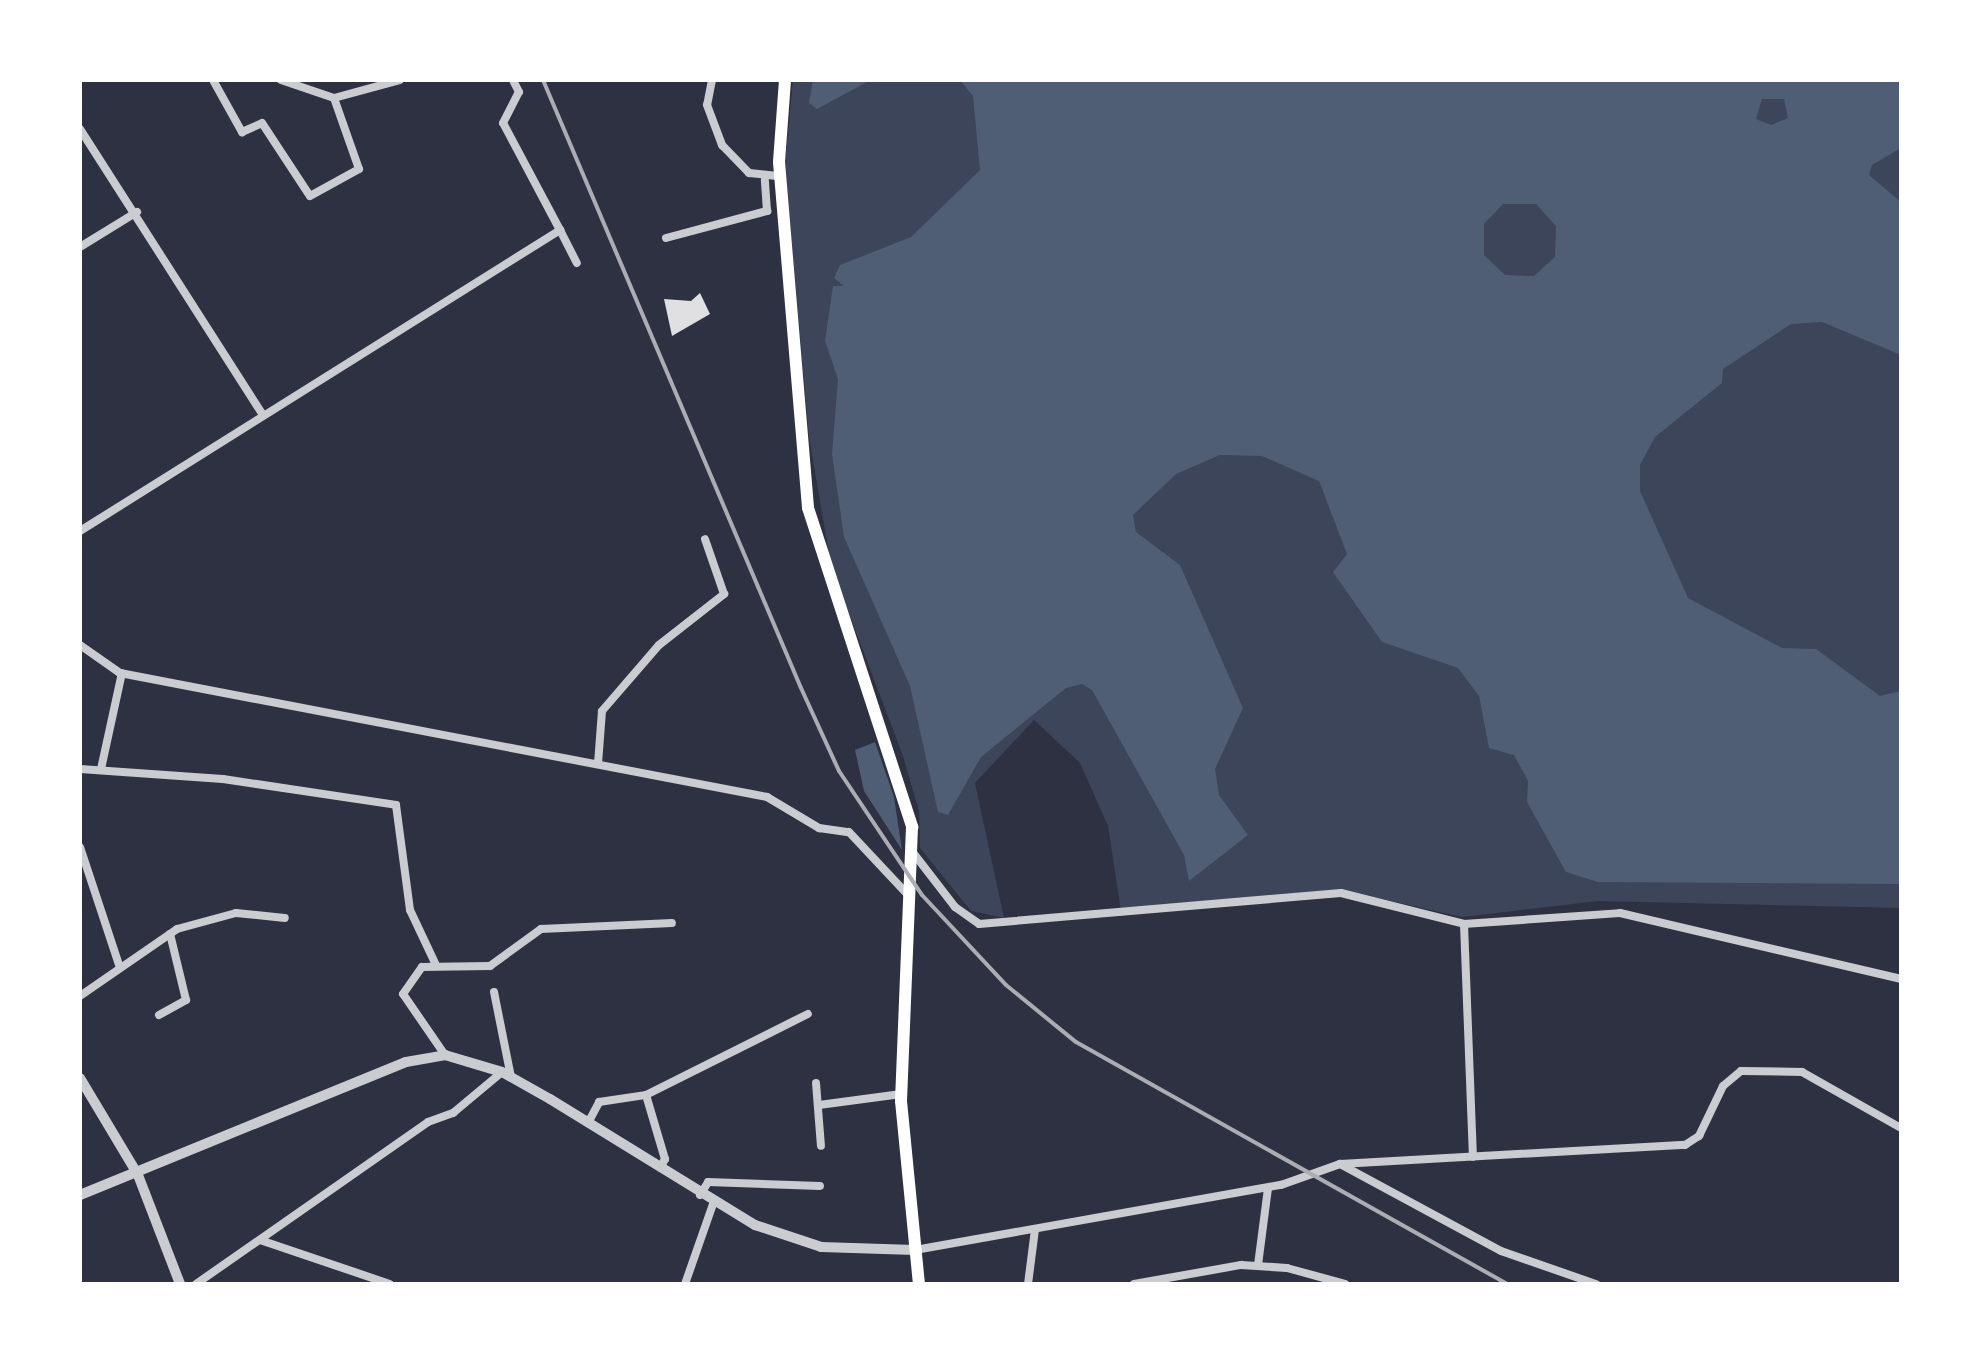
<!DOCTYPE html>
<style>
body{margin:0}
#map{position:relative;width:1981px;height:1364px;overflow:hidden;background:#2d3142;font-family:Raleway,sans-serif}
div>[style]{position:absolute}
.green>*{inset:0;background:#3c4559}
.water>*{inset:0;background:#4f5d75}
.building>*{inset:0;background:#e0e0e3}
.minor>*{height:8px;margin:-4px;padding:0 4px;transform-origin:4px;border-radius:4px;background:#caccd0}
.tertiary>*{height:10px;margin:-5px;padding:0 5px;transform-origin:5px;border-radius:5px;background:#caccd0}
.primary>*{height:12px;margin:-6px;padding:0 6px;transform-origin:6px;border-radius:6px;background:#fff}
.rail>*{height:4px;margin:-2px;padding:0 2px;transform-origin:2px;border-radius:2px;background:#abadb3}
span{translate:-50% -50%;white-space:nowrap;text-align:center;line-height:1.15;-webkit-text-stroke:6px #fff;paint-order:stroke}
.frame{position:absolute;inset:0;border:82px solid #fff;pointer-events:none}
</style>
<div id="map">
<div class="green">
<div style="clip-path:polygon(793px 80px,1901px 80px,1901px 908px,1598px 901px,1462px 917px,1342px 890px,1121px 911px,1108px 826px,1080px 763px,1034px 720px,975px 783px,1004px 918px,971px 911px,920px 848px,919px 811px,903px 756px,831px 566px,809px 437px,785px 164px)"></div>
</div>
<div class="water">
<div style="clip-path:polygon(813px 80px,871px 80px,817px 109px,809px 103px)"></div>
<div style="clip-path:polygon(evenodd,960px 80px,1901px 80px,1901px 148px,1872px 165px,1869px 175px,1901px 202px,1901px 355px,1822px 322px,1791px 324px,1723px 369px,1722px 383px,1655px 437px,1640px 465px,1640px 491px,1688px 598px,1782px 648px,1816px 649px,1880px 696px,1901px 691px,1901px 884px,1598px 882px,1566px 872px,1527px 802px,1528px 781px,1514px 755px,1489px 748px,1479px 696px,1458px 668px,1382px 642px,1333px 572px,1347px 554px,1319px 481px,1262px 456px,1220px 455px,1176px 474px,1133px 515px,1136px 532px,1180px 565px,1243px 708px,1215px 769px,1219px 795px,1248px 835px,1189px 881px,1184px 855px,1092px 690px,1082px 684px,1066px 688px,981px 757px,948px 815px,938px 812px,910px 686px,844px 537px,832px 454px,838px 379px,825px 341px,833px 286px,844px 286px,834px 278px,840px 265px,911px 237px,980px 170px,973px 96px,960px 80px,1762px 99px,1784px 99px,1788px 118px,1771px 125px,1756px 119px,1762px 99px,960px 80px,1503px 204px,1536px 204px,1556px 226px,1555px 257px,1534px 276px,1505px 275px,1484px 255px,1484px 224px,1503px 204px)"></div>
<div style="clip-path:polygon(875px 742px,894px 797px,902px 850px,864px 791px,855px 750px)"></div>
</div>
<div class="building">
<div style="clip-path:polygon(700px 293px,710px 314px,672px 336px,664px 299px,691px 301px)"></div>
</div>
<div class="minor">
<div style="left:213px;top:80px;width:60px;rotate:60.9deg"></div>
<div style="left:242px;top:132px;width:22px;rotate:-24deg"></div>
<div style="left:262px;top:123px;width:87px;rotate:56.7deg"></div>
<div style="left:310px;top:196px;width:56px;rotate:-28.9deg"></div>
<div style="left:359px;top:169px;width:75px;rotate:-109.4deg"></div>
<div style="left:281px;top:80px;width:56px;rotate:18.8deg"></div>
<div style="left:334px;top:98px;width:68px;rotate:-15.3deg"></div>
<div style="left:712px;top:80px;width:25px;rotate:101deg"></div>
<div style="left:707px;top:105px;width:43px;rotate:69.4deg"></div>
<div style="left:722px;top:145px;width:39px;rotate:46deg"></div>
<div style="left:749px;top:173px;width:31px;rotate:6deg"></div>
<div style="left:80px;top:129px;width:340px;rotate:57.4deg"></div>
<div style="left:560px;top:230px;width:37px;rotate:63deg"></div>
<div style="left:666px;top:238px;width:105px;rotate:-15deg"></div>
<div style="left:767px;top:211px;width:31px;rotate:-94deg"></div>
<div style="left:80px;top:247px;width:67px;rotate:-31.6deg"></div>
<div style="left:80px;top:531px;width:567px;rotate:-32.09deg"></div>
<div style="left:560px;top:230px;width:121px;rotate:-118deg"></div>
<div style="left:503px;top:123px;width:35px;rotate:-63deg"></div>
<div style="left:519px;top:92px;width:13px;rotate:-117deg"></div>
<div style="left:80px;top:645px;width:49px;rotate:35deg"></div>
<div style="left:120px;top:673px;width:659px;rotate:10.85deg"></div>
<div style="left:767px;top:797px;width:61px;rotate:30.8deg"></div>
<div style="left:819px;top:828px;width:30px;rotate:8deg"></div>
<div style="left:849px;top:832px;width:88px;rotate:46.8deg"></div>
<div style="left:598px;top:764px;width:53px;rotate:-85.7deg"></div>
<div style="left:602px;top:711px;width:87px;rotate:-49.2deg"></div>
<div style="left:659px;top:645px;width:83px;rotate:-38.1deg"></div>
<div style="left:724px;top:594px;width:58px;rotate:-109.1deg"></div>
<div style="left:80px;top:769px;width:143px;rotate:4deg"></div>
<div style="left:223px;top:779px;width:175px;rotate:8.5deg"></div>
<div style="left:396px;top:805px;width:106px;rotate:82.4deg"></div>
<div style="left:410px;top:910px;width:59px;rotate:64.7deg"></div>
<div style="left:101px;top:769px;width:98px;rotate:-77.7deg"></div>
<div style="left:80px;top:847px;width:127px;rotate:71.7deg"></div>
<div style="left:911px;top:850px;width:72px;rotate:52.3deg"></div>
<div style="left:955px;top:907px;width:29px;rotate:35deg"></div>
<div style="left:979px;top:924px;width:363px;rotate:-4.9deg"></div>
<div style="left:1341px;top:893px;width:127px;rotate:14.1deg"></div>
<div style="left:1464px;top:924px;width:156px;rotate:-4deg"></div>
<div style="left:1620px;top:913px;width:289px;rotate:13.2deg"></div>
<div style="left:1464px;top:924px;width:233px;rotate:87.8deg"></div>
<div style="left:494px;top:992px;width:87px;rotate:78.7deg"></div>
<div style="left:80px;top:996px;width:118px;rotate:-34.6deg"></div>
<div style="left:177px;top:929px;width:61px;rotate:-15.2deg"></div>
<div style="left:236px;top:913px;width:49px;rotate:5.8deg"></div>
<div style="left:159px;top:1015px;width:31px;rotate:-29deg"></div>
<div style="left:186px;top:1000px;width:68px;rotate:-103.6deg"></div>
<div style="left:445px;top:1055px;width:74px;rotate:-124.5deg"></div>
<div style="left:403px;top:994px;width:33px;rotate:-55deg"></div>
<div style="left:422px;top:967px;width:68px;rotate:-0.8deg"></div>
<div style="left:490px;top:966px;width:63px;rotate:-36deg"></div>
<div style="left:541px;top:929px;width:131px;rotate:-2.6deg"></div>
<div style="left:816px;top:1083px;width:63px;rotate:85.5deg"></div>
<div style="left:646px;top:1095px;width:67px;rotate:73.5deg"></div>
<div style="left:665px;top:1159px;width:10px;rotate:119deg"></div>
<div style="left:819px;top:1105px;width:83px;rotate:-7.6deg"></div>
<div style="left:588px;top:1123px;width:24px;rotate:-62deg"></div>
<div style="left:599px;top:1102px;width:48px;rotate:-8.5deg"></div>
<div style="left:646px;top:1095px;width:181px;rotate:-26.6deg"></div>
<div style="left:1340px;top:1164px;width:183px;rotate:28.4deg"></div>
<div style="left:1501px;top:1251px;width:101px;rotate:19.2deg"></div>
<div style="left:700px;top:1195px;width:15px;rotate:-58deg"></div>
<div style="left:708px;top:1182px;width:112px;rotate:2deg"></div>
<div style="left:260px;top:1240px;width:137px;rotate:18.7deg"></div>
<div style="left:915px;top:1250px;width:372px;rotate:-10.1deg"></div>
<div style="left:1281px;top:1185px;width:63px;rotate:-19.6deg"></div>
<div style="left:1340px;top:1164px;width:346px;rotate:-3.2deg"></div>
<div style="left:1685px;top:1145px;width:17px;rotate:-33deg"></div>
<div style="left:1699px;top:1136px;width:55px;rotate:-64.4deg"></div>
<div style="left:1723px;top:1086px;width:23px;rotate:-40deg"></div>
<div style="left:1741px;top:1071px;width:61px;rotate:0.9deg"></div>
<div style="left:1802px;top:1072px;width:114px;rotate:29.5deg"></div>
<div style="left:1258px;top:1265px;width:78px;rotate:-82.6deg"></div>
<div style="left:196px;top:1284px;width:283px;rotate:-34.9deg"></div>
<div style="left:428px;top:1122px;width:27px;rotate:-20deg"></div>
<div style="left:453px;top:1113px;width:64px;rotate:-39.9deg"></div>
<div style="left:685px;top:1284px;width:85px;rotate:-70.7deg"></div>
<div style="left:1028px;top:1284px;width:55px;rotate:-82.7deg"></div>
<div style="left:1134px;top:1284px;width:109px;rotate:-10.1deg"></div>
<div style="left:1241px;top:1265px;width:46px;rotate:3.7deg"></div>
<div style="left:1287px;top:1268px;width:60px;rotate:15.4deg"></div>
</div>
<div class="tertiary">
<div style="left:80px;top:1078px;width:113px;rotate:59.1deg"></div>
<div style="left:138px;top:1175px;width:117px;rotate:68.9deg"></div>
<div style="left:80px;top:1195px;width:352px;rotate:-22.2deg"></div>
<div style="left:406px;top:1062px;width:40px;rotate:-10deg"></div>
<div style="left:445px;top:1055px;width:59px;rotate:16.6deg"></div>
<div style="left:502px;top:1072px;width:55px;rotate:29.4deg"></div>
<div style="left:550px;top:1099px;width:241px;rotate:31.6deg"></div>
<div style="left:755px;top:1225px;width:70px;rotate:18.4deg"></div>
<div style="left:821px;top:1247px;width:94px;rotate:1.8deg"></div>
</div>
<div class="primary">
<div style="left:785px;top:80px;width:82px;rotate:94.2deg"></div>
<div style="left:779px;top:162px;width:347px;rotate:85.2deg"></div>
<div style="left:808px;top:508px;width:336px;rotate:71.9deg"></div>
<div style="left:912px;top:827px;width:274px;rotate:92.3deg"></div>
<div style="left:901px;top:1101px;width:184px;rotate:84.4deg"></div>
</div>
<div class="rail">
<div style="left:543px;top:80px;width:660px;rotate:67.01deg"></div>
<div style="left:801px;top:688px;width:91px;rotate:65.4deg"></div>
<div style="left:839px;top:771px;width:149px;rotate:56.2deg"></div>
<div style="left:922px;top:895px;width:123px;rotate:47deg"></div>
<div style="left:1006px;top:985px;width:90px;rotate:39.2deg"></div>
<div style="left:1076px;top:1042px;width:494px;rotate:29.3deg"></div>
</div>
<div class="frame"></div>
</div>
